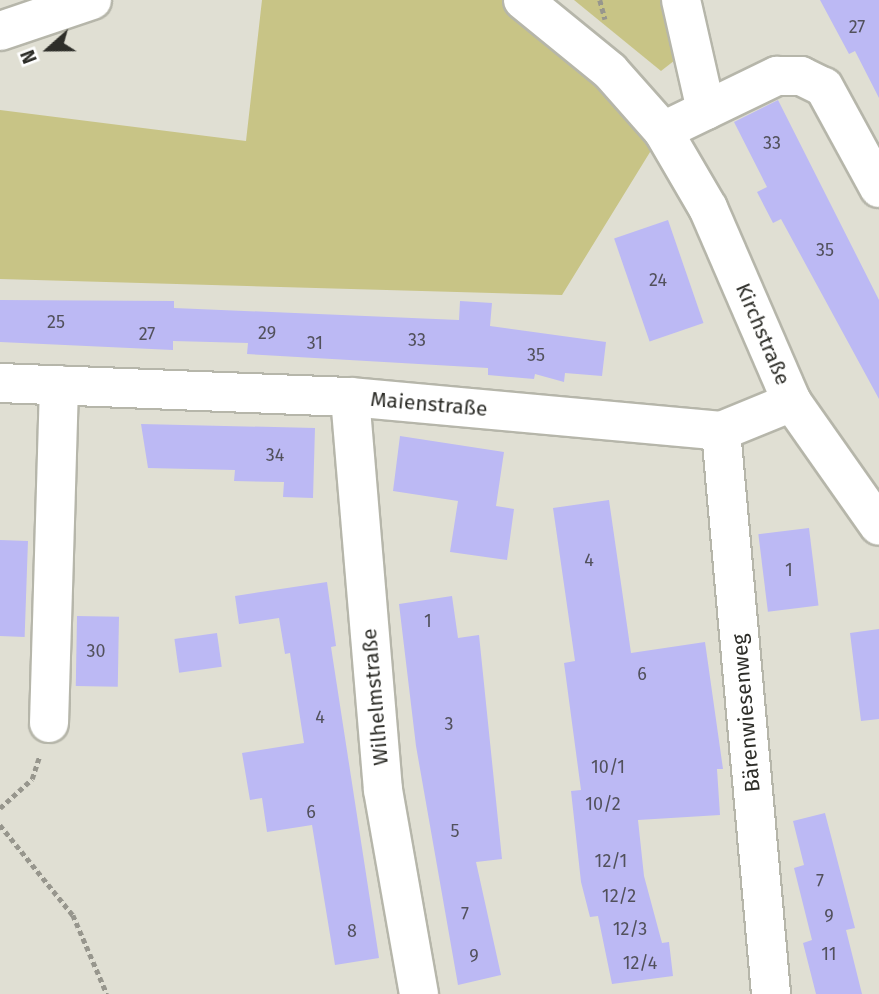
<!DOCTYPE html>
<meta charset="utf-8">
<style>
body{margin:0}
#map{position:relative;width:879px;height:994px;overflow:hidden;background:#e0dfd3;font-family:"Fira Sans",sans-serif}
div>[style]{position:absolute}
.green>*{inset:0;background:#c8c486}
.building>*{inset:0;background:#bcb9f4;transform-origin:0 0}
.path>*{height:4.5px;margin-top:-2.25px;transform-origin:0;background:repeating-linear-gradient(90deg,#97968d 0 5px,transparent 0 8.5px)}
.roads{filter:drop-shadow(2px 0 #b6b6aa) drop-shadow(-2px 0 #b6b6aa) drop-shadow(0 2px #b6b6aa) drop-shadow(0 -2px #b6b6aa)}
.minor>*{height:38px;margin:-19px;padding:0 19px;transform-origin:19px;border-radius:19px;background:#fff}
span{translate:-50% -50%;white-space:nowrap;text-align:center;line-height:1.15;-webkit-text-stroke:5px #fff;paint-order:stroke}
.number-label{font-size:18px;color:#52515c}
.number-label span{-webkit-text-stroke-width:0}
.street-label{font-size:21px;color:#2e2e29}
.north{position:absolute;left:14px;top:14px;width:70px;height:70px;-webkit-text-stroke:5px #fff;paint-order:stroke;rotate:249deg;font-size:19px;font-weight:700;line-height:28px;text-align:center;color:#2e2e29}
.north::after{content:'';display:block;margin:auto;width:24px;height:32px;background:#2e2e29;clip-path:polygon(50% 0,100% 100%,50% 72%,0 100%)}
</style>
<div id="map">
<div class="green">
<div style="clip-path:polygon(262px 0,523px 0,663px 131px,562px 295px,0 279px,0 110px,246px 141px)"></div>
<div style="clip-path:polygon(574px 0,672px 0,684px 53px,661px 71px)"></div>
</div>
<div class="building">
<div style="clip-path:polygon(820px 0,879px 0,879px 98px,855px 51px,849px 54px)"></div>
<div style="clip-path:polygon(778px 100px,879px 300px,879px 399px,781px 219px,773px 223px,757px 192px,767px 187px,734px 122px)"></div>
<div style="left:668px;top:220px;width:109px;height:57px;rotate:71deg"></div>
<div style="clip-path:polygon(0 300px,174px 301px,174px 308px,459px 320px,460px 301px,492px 303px,490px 326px,606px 342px,602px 376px,565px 373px,564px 382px,535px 374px,534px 379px,488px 375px,488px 368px,247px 354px,248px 343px,173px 341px,173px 350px,0 342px)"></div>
<div style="clip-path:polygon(141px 424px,315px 428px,313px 498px,283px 497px,284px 482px,234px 481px,235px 470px,148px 468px)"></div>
<div style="clip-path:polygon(400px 436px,504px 452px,496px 506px,514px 509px,507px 560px,450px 552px,458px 501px,393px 491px)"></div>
<div style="clip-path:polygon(609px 500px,631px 653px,705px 642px,723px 769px,717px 769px,720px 815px,638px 820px,644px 876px,662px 943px,669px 942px,673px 976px,612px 984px,598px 916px,590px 917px,581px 882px,571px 791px,581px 790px,564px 663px,575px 661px,553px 508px)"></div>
<div style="left:809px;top:528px;width:78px;height:51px;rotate:83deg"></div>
<div style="left:0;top:540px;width:28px;height:96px;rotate:2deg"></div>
<div style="clip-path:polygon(327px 582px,336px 646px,331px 647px,379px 958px,335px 965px,312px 825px,267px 832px,262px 798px,250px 800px,242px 753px,304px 743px,290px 653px,285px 654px,279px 618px,239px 624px,235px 596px)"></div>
<div style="clip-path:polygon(452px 596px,458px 638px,479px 635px,502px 859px,476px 862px,501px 975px,458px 985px,416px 746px,399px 604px)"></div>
<div style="left:77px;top:616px;width:42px;height:70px;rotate:1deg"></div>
<div style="clip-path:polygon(879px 629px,879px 719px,861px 721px,850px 633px)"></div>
<div style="left:217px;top:633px;width:34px;height:43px;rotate:82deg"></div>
<div style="clip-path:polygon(825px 813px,855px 928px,846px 930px,862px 994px,816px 994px,803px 943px,812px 940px,794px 868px,804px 865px,793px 821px)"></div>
</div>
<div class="path">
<div style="left:600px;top:0;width:20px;rotate:75deg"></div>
<div style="left:0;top:808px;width:43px;rotate:-42.2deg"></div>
<div style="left:32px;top:779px;width:23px;rotate:-72deg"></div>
<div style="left:0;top:825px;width:116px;rotate:51deg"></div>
<div style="left:73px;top:915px;width:86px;rotate:66.7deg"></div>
</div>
<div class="roads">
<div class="minor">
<div style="left:523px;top:0;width:112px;rotate:39.2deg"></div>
<div style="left:610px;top:71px;width:80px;rotate:48.5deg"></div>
<div style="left:663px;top:131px;width:89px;rotate:59.7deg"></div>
<div style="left:708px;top:208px;width:211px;rotate:66.6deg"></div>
<div style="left:792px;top:402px;width:151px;rotate:54.9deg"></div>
<div style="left:681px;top:0;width:113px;rotate:77.2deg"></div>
<div style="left:0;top:31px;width:97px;rotate:-18.6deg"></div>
<div style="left:663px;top:131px;width:127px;rotate:-25.8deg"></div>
<div style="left:777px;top:76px;width:24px"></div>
<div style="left:801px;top:76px;width:25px;rotate:26deg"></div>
<div style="left:824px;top:87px;width:115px;rotate:61.4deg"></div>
<div style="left:0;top:383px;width:350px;rotate:2.3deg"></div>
<div style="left:350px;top:397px;width:373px;rotate:5.2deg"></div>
<div style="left:721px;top:431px;width:77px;rotate:-22.2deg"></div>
<div style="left:350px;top:397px;width:394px;rotate:85.2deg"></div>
<div style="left:383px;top:790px;width:207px;rotate:80deg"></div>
<div style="left:721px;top:431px;width:565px;rotate:84.92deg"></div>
<div style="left:49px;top:723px;width:338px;rotate:-88.3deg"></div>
</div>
</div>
<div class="number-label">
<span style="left:857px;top:27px">27</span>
<span style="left:772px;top:143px">33</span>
<span style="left:825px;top:250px">35</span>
<span style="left:658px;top:280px">24</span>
<span style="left:56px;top:322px">25</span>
<span style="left:267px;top:333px">29</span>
<span style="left:147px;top:334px">27</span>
<span style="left:417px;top:340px">33</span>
<span style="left:315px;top:343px">31</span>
<span style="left:536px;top:355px">35</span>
<span style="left:275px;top:455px">34</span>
<span style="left:589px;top:560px">4</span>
<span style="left:789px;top:570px">1</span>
<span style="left:428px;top:621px">1</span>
<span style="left:96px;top:651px">30</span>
<span style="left:642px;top:674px">6</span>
<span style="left:320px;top:717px">4</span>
<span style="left:449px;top:724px">3</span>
<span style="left:608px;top:767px">10/1</span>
<span style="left:603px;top:804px">10/2</span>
<span style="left:311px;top:812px">6</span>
<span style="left:455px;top:831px">5</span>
<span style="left:611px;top:861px">12/1</span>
<span style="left:820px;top:881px">7</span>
<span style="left:619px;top:896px">12/2</span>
<span style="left:465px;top:914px">7</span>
<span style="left:829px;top:916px">9</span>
<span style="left:630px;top:929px">12/3</span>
<span style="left:352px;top:931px">8</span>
<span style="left:829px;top:954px">11</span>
<span style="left:474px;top:956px">9</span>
<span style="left:640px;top:963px">12/4</span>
</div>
<div class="street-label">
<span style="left:763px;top:334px;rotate:67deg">Kirchstraße</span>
<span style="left:429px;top:404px;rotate:5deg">Maienstraße</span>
<span style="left:375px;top:697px;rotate:-95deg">Wilhelmstraße</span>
<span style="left:746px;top:713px;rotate:-95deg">Bärenwiesenweg</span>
</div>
<div class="north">N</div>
</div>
